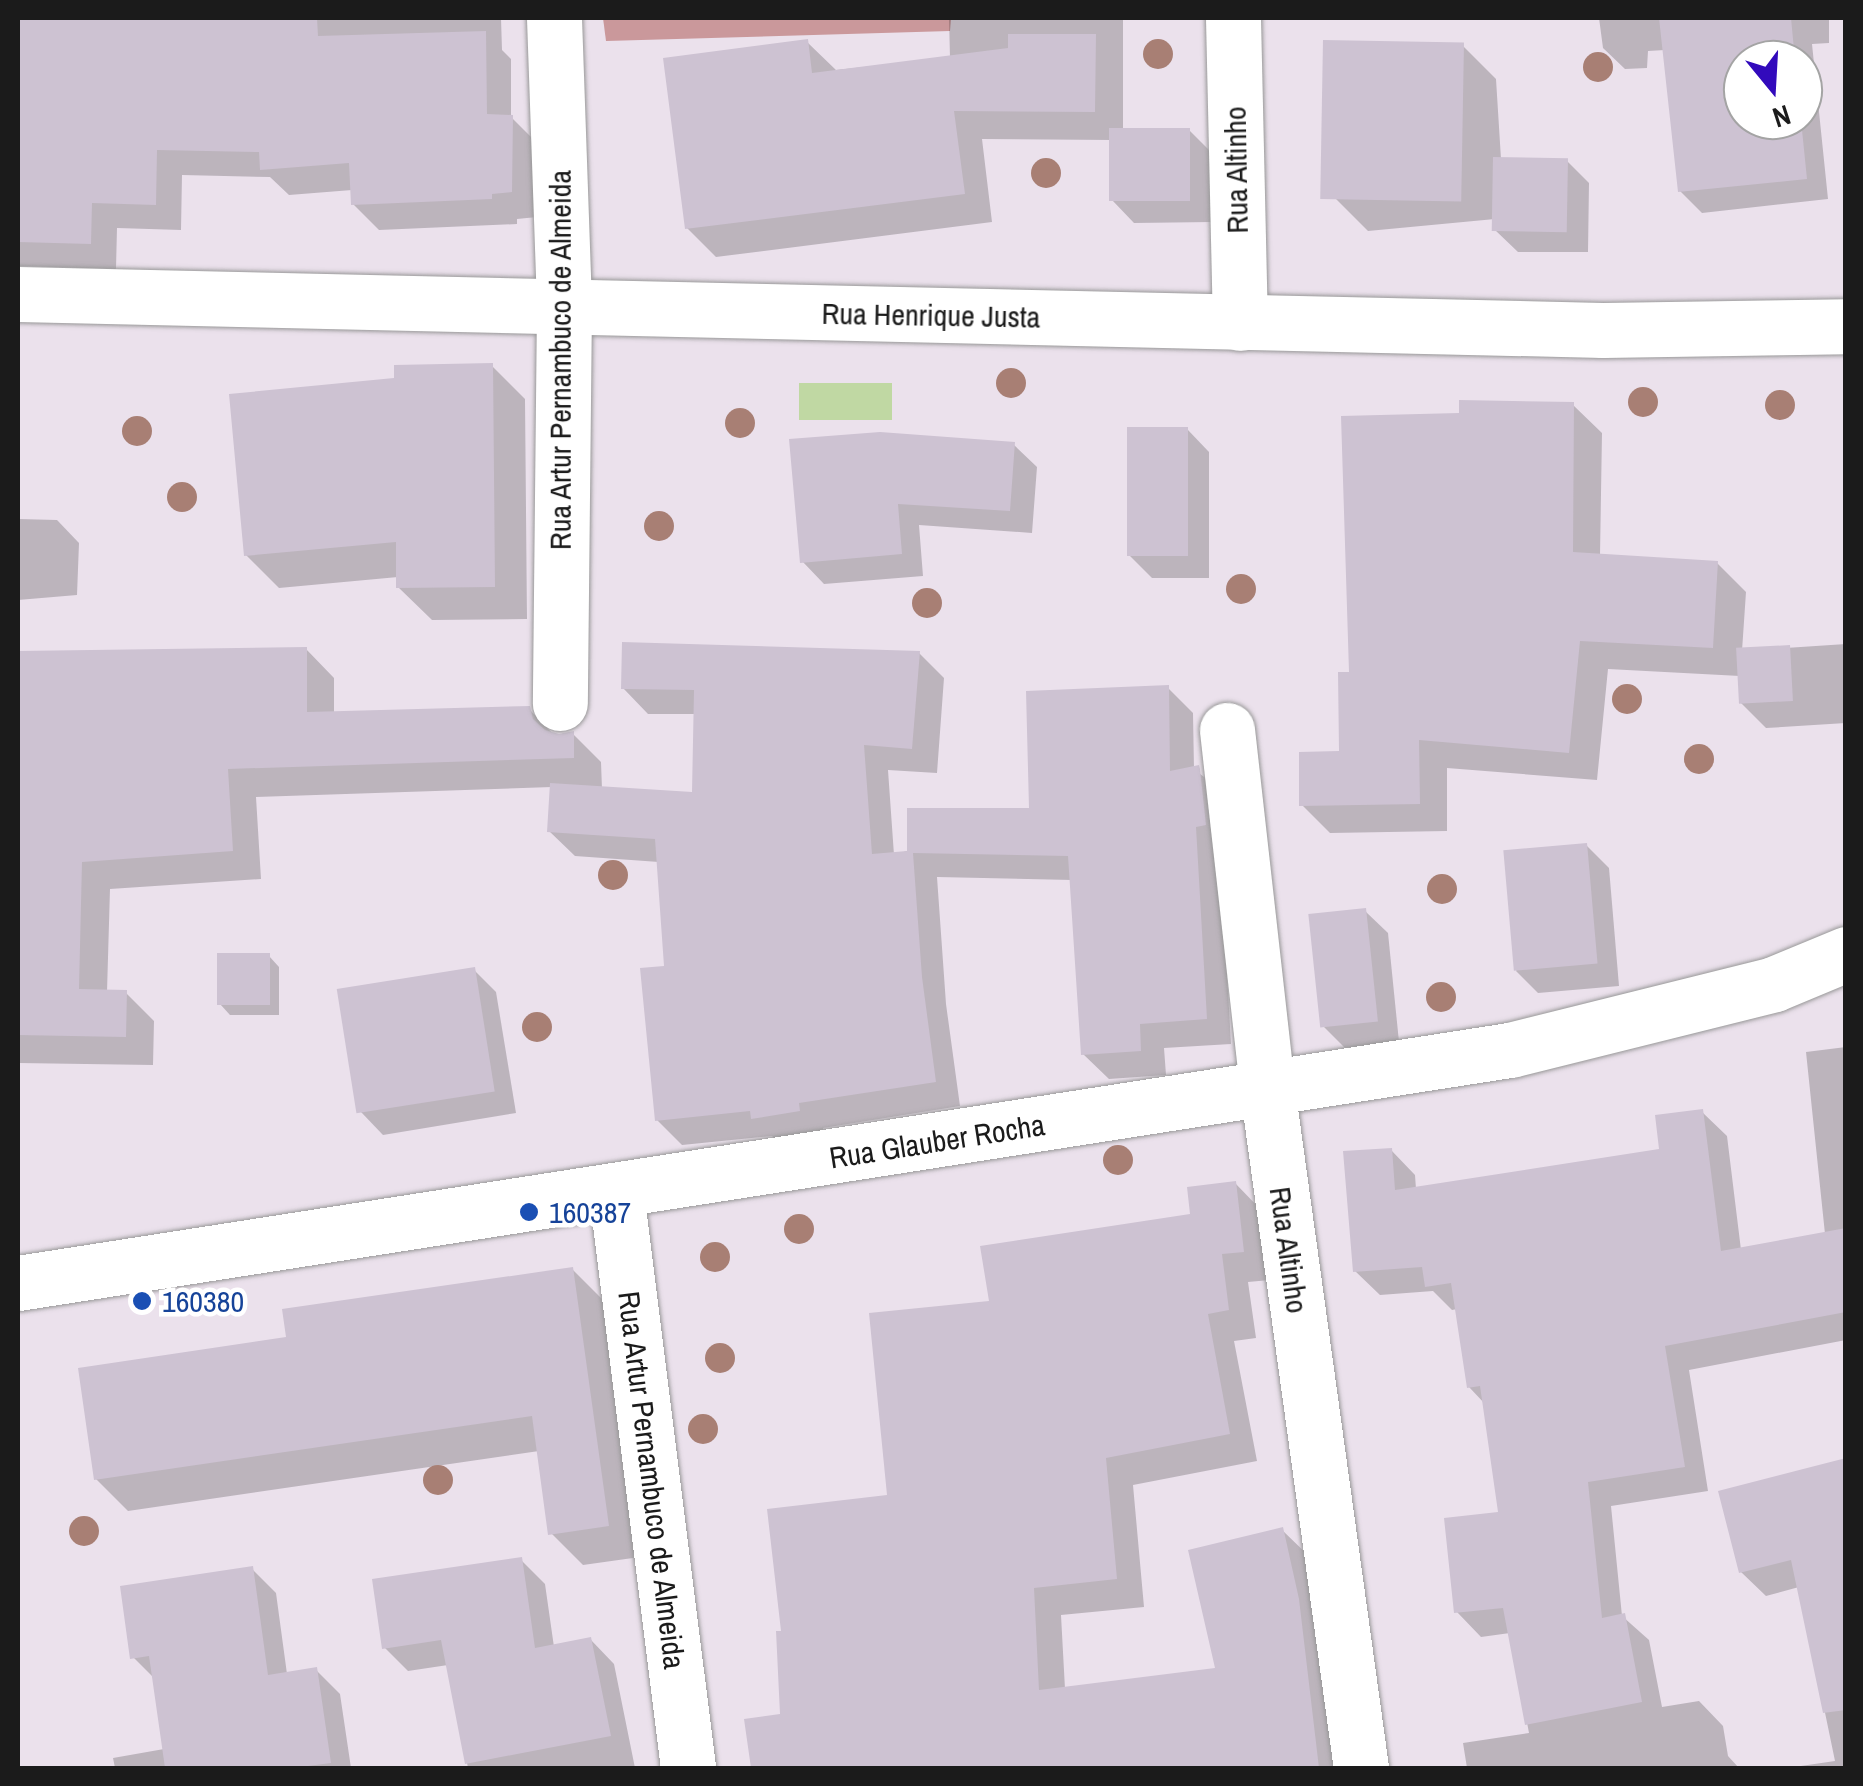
<!DOCTYPE html>
<style>
body{margin:0}
#map{position:relative;width:1863px;height:1786px;overflow:hidden;background:#ebe1ec;font-family:"Archivo Narrow",sans-serif}
div>[style]{position:absolute}
.forest>*{inset:0;background:#ca989b}
.water>*{inset:0;background:#c0d8a3;transform-origin:0 0}
.shadow>*{inset:0;background:#0003}
.building>*{inset:0;background:#cdc2d2;transform-origin:0 0}
.roads{filter:drop-shadow(0 0 2px #989898) drop-shadow(0 0 2px #989898)}
.minor>*{height:55px;margin:-27.5px;padding:0 27.5px;transform-origin:27.5px;border-radius:27.5px;background:#fff}
.trees>*{width:30px;height:30px;margin:-15px;border-radius:50%;background:#a87f74}
.dots>*{width:28px;height:28px;translate:-50% -50%;box-sizing:border-box;border:5px solid #fff;border-radius:50%}
span{translate:-50% -50%;white-space:nowrap;text-align:center;line-height:1.15;-webkit-text-stroke:9px #fff;paint-order:stroke}
.street-label{font-size:30px;color:#1b1b1b}
.transit-label{font-size:30px;color:#164399}
.left{translate:0 -50%;text-align:left}
.frame{position:absolute;inset:0;border:20px solid #1b1b1b;pointer-events:none}
.north{position:absolute;left:1723px;top:40px;width:100px;height:100px;box-sizing:border-box;background:#fff;border:2px solid #a4a4a4;border-radius:50%;rotate:162deg;font-size:28px;font-weight:700;line-height:40px;text-align:center;color:#1b1b1b}
.north::after{content:'';display:block;margin:auto;width:35px;height:45px;background:#320abc;clip-path:polygon(50% 0,100% 100%,50% 72%,0 100%)}
</style>
<div id="map">
<div class="forest">
<div style="clip-path:polygon(603px 18px,951px 18px,950px 31px,606px 41px)"></div>
</div>
<div class="water">
<div style="left:892px;top:383px;width:37px;height:93px;rotate:90deg"></div>
</div>
<div class="shadow">
<div style="clip-path:polygon(18px 18px,501px 18px,502px 50px,511px 59px,511px 117px,538px 144px,537px 217px,517px 219px,517px 224px,379px 230px,353px 204px,352px 190px,289px 195px,270px 177px,182px 175px,181px 230px,117px 228px,116px 269px,18px 266px)"></div>
<div style="clip-path:polygon(949px 18px,1123px 18px,1123px 131px,1189px 130px,1212px 153px,1212px 222px,1134px 223px,1112px 200px,1112px 140px,982px 139px,992px 222px,716px 257px,687px 228px,807px 42px,836px 70px,950px 58px)"></div>
<div style="clip-path:polygon(evenodd,1599px 18px,1829px 18px,1829px 43px,1812px 44px,1828px 199px,1702px 213px,1680px 191px,1665px 50px,1648px 51px,1647px 68px,1625px 69px,1603px 48px,1599px 18px,1743px 60px,1803px 60px,1803px 120px,1743px 120px,1743px 60px)"></div>
<div style="clip-path:polygon(1463px 46px,1496px 79px,1501px 159px,1566px 160px,1589px 183px,1588px 252px,1518px 252px,1495px 230px,1495px 219px,1368px 231px,1335px 198px)"></div>
<div style="clip-path:polygon(492px 366px,525px 399px,527px 619px,432px 620px,398px 587px,398px 577px,279px 588px,246px 555px,396px 380px)"></div>
<div style="clip-path:polygon(1573px 405px,1602px 433px,1600px 556px,1717px 563px,1746px 592px,1742px 651px,1846px 644px,1846px 723px,1766px 728px,1741px 703px,1740px 676px,1608px 669px,1597px 780px,1447px 768px,1447px 831px,1330px 833px,1302px 805px,1341px 753px,1352px 675px,1461px 415px)"></div>
<div style="clip-path:polygon(1187px 429px,1209px 452px,1209px 578px,1152px 578px,1129px 555px)"></div>
<div style="clip-path:polygon(791px 441px,1014px 445px,1037px 467px,1032px 533px,919px 525px,923px 576px,824px 584px,802px 561px)"></div>
<div style="clip-path:polygon(18px 519px,57px 520px,79px 543px,77px 595px,18px 600px)"></div>
<div style="clip-path:polygon(306px 649px,334px 678px,334px 714px,529px 709px,555px 736px,573px 734px,601px 762px,602px 789px,694px 795px,696px 714px,648px 714px,623px 688px,919px 653px,944px 678px,937px 773px,888px 770px,894px 855px,1032px 811px,1168px 688px,1193px 713px,1194px 769px,1224px 793px,1220px 851px,1231px 1044px,1164px 1048px,1166px 1075px,1109px 1079px,1083px 1054px,1072px 880px,937px 877px,946px 1004px,960px 1106px,823px 1128px,824px 1136px,779px 1143px,772px 1136px,682px 1145px,657px 1120px,666px 968px,659px 862px,575px 856px,549px 831px,552px 787px,256px 797px,261px 879px,110px 889px,107px 992px,125px 992px,154px 1021px,153px 1065px,18px 1063px,18px 653px)"></div>
<div style="clip-path:polygon(1586px 845px,1609px 868px,1619px 986px,1538px 993px,1516px 971px)"></div>
<div style="clip-path:polygon(1365px 911px,1388px 933px,1399px 1042px,1345px 1048px,1322px 1025px)"></div>
<div style="clip-path:polygon(269px 956px,279px 967px,279px 1015px,230px 1015px,220px 1004px)"></div>
<div style="clip-path:polygon(474px 970px,496px 992px,516px 1113px,383px 1135px,361px 1112px)"></div>
<div style="clip-path:polygon(1846px 1047px,1846px 1340px,1689px 1370px,1708px 1491px,1611px 1506px,1622px 1616px,1649px 1640px,1662px 1707px,1699px 1701px,1723px 1726px,1728px 1756px,1739px 1768px,1467px 1768px,1463px 1743px,1529px 1733px,1510px 1633px,1481px 1637px,1457px 1612px,1501px 1514px,1485px 1404px,1469px 1387px,1457px 1309px,1452px 1310px,1433px 1291px,1380px 1295px,1355px 1271px,1391px 1150px,1415px 1175px,1416px 1189px,1662px 1151px,1702px 1112px,1727px 1136px,1741px 1250px,1825px 1234px,1806px 1052px)"></div>
<div style="clip-path:polygon(1235px 1183px,1263px 1212px,1270px 1280px,1248px 1282px,1256px 1338px,1234px 1341px,1257px 1461px,1133px 1485px,1144px 1607px,1061px 1615px,1065px 1689px,1218px 1670px,1282px 1530px,1311px 1558px,1343px 1768px,753px 1768px,747px 1721px,783px 1716px,784px 1633px,890px 1498px,992px 1303px,1192px 1216px)"></div>
<div style="clip-path:polygon(572px 1269px,604px 1301px,640px 1557px,583px 1565px,551px 1533px,539px 1451px,128px 1511px,96px 1479px,289px 1339px)"></div>
<div style="clip-path:polygon(1846px 1463px,1846px 1768px,1787px 1768px,1835px 1761px,1799px 1587px,1766px 1596px,1741px 1572px)"></div>
<div style="clip-path:polygon(521px 1560px,545px 1584px,554px 1647px,591px 1640px,614px 1664px,635px 1768px,468px 1768px,448px 1665px,408px 1671px,384px 1647px)"></div>
<div style="clip-path:polygon(252px 1569px,276px 1593px,287px 1674px,316px 1670px,340px 1694px,351px 1768px,115px 1768px,113px 1758px,164px 1749px,155px 1679px,133px 1657px)"></div>
</div>
<div class="building">
<div style="clip-path:polygon(18px 18px,317px 18px,318px 36px,486px 31px,487px 114px,513px 115px,512px 192px,492px 194px,492px 199px,351px 205px,349px 163px,260px 170px,259px 152px,157px 150px,156px 205px,92px 203px,91px 244px,18px 242px)"></div>
<div style="clip-path:polygon(1659px 18px,1791px 18px,1795px 60px,1743px 60px,1743px 120px,1801px 120px,1807px 179px,1678px 192px)"></div>
<div style="clip-path:polygon(1008px 34px,1096px 34px,1095px 112px,954px 111px,965px 194px,685px 229px,663px 58px,808px 39px,812px 73px,1008px 48px)"></div>
<div style="left:1323px;top:40px;width:141px;height:159px;rotate:1deg"></div>
<div style="left:1109px;top:128px;width:81px;height:73px"></div>
<div style="left:1493px;top:157px;width:75px;height:74px;rotate:1deg"></div>
<div style="clip-path:polygon(493px 363px,495px 587px,396px 588px,396px 542px,244px 556px,229px 394px,394px 378px,394px 365px)"></div>
<div style="clip-path:polygon(1459px 400px,1574px 402px,1573px 552px,1718px 561px,1713px 648px,1580px 641px,1569px 753px,1419px 740px,1420px 804px,1299px 806px,1299px 752px,1339px 751px,1338px 672px,1349px 672px,1341px 416px,1459px 413px)"></div>
<div style="left:1127px;top:427px;width:61px;height:129px"></div>
<div style="clip-path:polygon(880px 432px,1015px 442px,1010px 511px,898px 504px,902px 554px,800px 563px,789px 439px)"></div>
<div style="clip-path:polygon(622px 642px,920px 651px,912px 749px,864px 745px,872px 854px,907px 851px,907px 808px,1029px 808px,1026px 691px,1169px 685px,1170px 771px,1199px 765px,1200px 769px,1206px 825px,1196px 827px,1207px 1019px,1140px 1024px,1141px 1051px,1081px 1055px,1068px 856px,913px 853px,922px 977px,936px 1082px,799px 1103px,800px 1111px,751px 1119px,750px 1111px,655px 1121px,640px 968px,664px 966px,655px 839px,547px 832px,550px 783px,692px 792px,694px 690px,621px 689px)"></div>
<div style="left:1790px;top:645px;width:56px;height:54px;rotate:87deg"></div>
<div style="clip-path:polygon(307px 647px,307px 712px,530px 706px,533px 719px,545px 730px,559px 734px,574px 731px,574px 758px,228px 769px,233px 851px,82px 862px,79px 989px,127px 990px,126px 1037px,18px 1035px,18px 651px)"></div>
<div style="left:1587px;top:843px;width:121px;height:84px;rotate:85deg"></div>
<div style="left:1366px;top:908px;width:114px;height:58px;rotate:84deg"></div>
<div style="left:217px;top:953px;width:53px;height:52px"></div>
<div style="left:475px;top:967px;width:126px;height:140px;rotate:81deg"></div>
<div style="clip-path:polygon(1703px 1109px,1721px 1251px,1846px 1228px,1846px 1312px,1665px 1346px,1685px 1467px,1588px 1482px,1602px 1618px,1625px 1613px,1642px 1702px,1525px 1725px,1503px 1608px,1454px 1613px,1444px 1518px,1498px 1512px,1480px 1386px,1467px 1388px,1451px 1283px,1425px 1287px,1422px 1267px,1353px 1272px,1343px 1151px,1392px 1148px,1395px 1190px,1659px 1149px,1655px 1115px)"></div>
<div style="clip-path:polygon(1236px 1181px,1244px 1252px,1222px 1254px,1229px 1310px,1208px 1314px,1230px 1434px,1106px 1458px,1117px 1579px,1034px 1588px,1039px 1690px,1215px 1668px,1188px 1550px,1283px 1527px,1299px 1599px,1319px 1768px,751px 1768px,744px 1719px,780px 1714px,776px 1631px,781px 1631px,767px 1509px,887px 1495px,869px 1313px,989px 1301px,980px 1246px,1190px 1214px,1187px 1187px)"></div>
<div style="clip-path:polygon(573px 1267px,609px 1526px,548px 1535px,532px 1416px,94px 1480px,78px 1368px,286px 1337px,282px 1309px)"></div>
<div style="clip-path:polygon(1846px 1458px,1846px 1710px,1823px 1713px,1791px 1560px,1739px 1573px,1718px 1491px)"></div>
<div style="clip-path:polygon(522px 1557px,535px 1648px,591px 1637px,611px 1736px,465px 1764px,441px 1640px,382px 1649px,372px 1579px)"></div>
<div style="clip-path:polygon(253px 1566px,268px 1675px,317px 1667px,331px 1763px,292px 1768px,165px 1768px,149px 1656px,130px 1659px,120px 1586px)"></div>
</div>
<div class="roads">
<div class="minor">
<div style="left:554px;top:18px;width:288px;rotate:88deg"></div>
<div style="left:564px;top:306px;width:397px;rotate:90.6deg"></div>
<div style="left:1233px;top:18px;width:305px;rotate:88.7deg"></div>
<div style="left:18px;top:294px;width:1585px;rotate:1.3deg"></div>
<div style="left:1603px;top:330px;width:243px;rotate:-0.9deg"></div>
<div style="left:1227px;top:730px;width:360px;rotate:83.6deg"></div>
<div style="left:1267px;top:1088px;width:686px;rotate:82.13deg"></div>
<div style="left:616px;top:1192px;width:580px;rotate:82.87deg"></div>
<div style="left:18px;top:1283px;width:1510px;rotate:-8.88deg"></div>
<div style="left:1510px;top:1050px;width:272px;rotate:-14deg"></div>
<div style="left:1774px;top:984px;width:78px;rotate:-22.6deg"></div>
</div>
</div>
<div class="trees">
<div style="left:1158px;top:54px"></div>
<div style="left:1598px;top:67px"></div>
<div style="left:1046px;top:173px"></div>
<div style="left:1011px;top:383px"></div>
<div style="left:1643px;top:402px"></div>
<div style="left:1780px;top:405px"></div>
<div style="left:740px;top:423px"></div>
<div style="left:137px;top:431px"></div>
<div style="left:182px;top:497px"></div>
<div style="left:659px;top:526px"></div>
<div style="left:1241px;top:589px"></div>
<div style="left:927px;top:603px"></div>
<div style="left:1627px;top:699px"></div>
<div style="left:1699px;top:759px"></div>
<div style="left:613px;top:875px"></div>
<div style="left:1442px;top:889px"></div>
<div style="left:1441px;top:997px"></div>
<div style="left:537px;top:1027px"></div>
<div style="left:1118px;top:1160px"></div>
<div style="left:799px;top:1229px"></div>
<div style="left:715px;top:1257px"></div>
<div style="left:720px;top:1358px"></div>
<div style="left:703px;top:1429px"></div>
<div style="left:438px;top:1480px"></div>
<div style="left:84px;top:1531px"></div>
</div>
<div class="dots">
<div style="left:529px;top:1212px;background:#1a4fb4"></div>
<div style="left:142px;top:1301px;background:#1a4fb4"></div>
</div>
<div class="street-label">
<span style="left:1236px;top:170px;rotate:-91deg">Rua Altinho</span>
<span style="left:931px;top:315px;rotate:1deg">Rua Henrique Justa</span>
<span style="left:560px;top:360px;rotate:-90deg">Rua Artur Pernambuco de Almeida</span>
<span style="left:937px;top:1141px;rotate:-9deg">Rua Glauber Rocha</span>
<span style="left:1289px;top:1250px;rotate:82deg">Rua Altinho</span>
<span style="left:652px;top:1480px;rotate:83deg">Rua Artur Pernambuco de Almeida</span>
</div>
<div class="transit-label">
<span class="left" style="left:549px;top:1212px">160387</span>
<span class="left" style="left:162px;top:1301px">160380</span>
</div>
<div class="frame"></div>
<div class="north">N</div>
</div>
